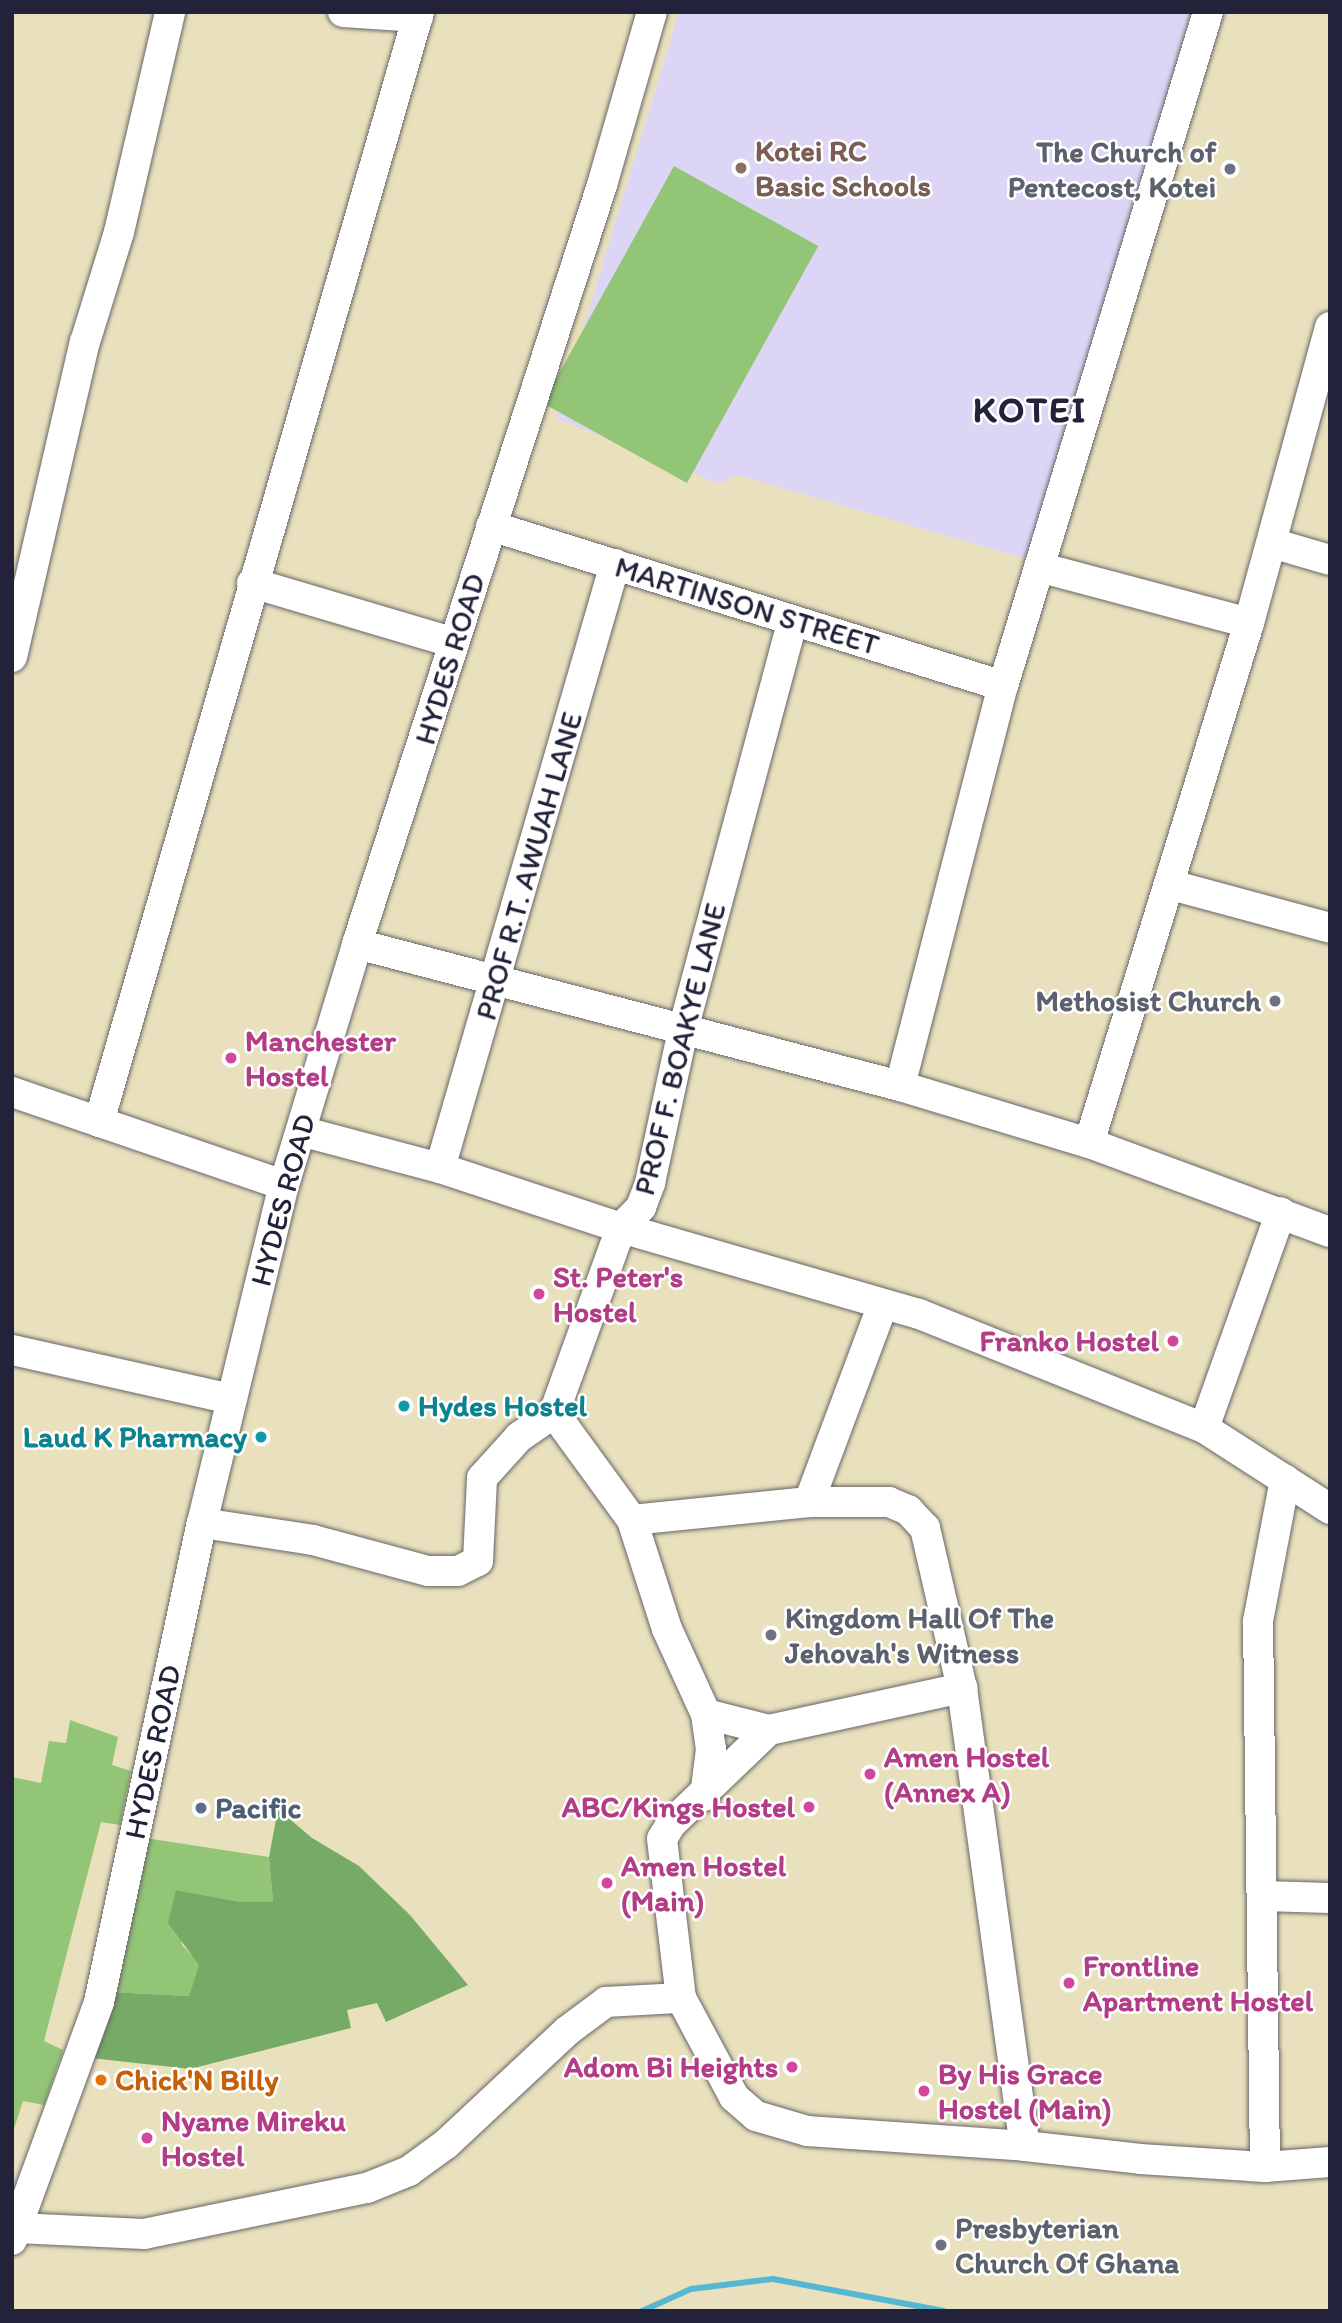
<!DOCTYPE html>
<style>
body{margin:0}
#map{position:relative;width:1342px;height:2323px;overflow:hidden;background:#e9e1bd;font-family:Itim,sans-serif}
div>[style]{position:absolute}
.built>*{inset:0;background:#ddd5f6}
.green>*{inset:0;background:#93c576;transform-origin:0 0}
.forest>*{inset:0;background:#76aa67}
.stream>*{height:6px;margin:-3px;padding:0 3px;transform-origin:3px;border-radius:3px;background:#55b8d3}
.roads{filter:drop-shadow(0 0 2px #686568) drop-shadow(0 0 2px #686568)}
.minor>*{height:30px;margin:-15px;padding:0 15px;transform-origin:15px;border-radius:15px;background:#fff}
.dots>*{width:19px;height:19px;translate:-50% -50%;box-sizing:border-box;border:4px solid #fff;border-radius:50%}
span{translate:-50% -50%;white-space:nowrap;text-align:center;line-height:1.15;-webkit-text-stroke:5px #fff;paint-order:stroke}
.education-label{font-size:30px;color:#785e54;font-weight:700}
.left{translate:0 -50%;text-align:left}
.worship-label{font-size:30px;color:#5b616d;font-weight:700}
.right{translate:-100% -50%;text-align:right}
.street-label{font-size:30px;color:#22223b}
.hotel-label{font-size:30px;color:#b23c85;font-weight:700}
.culture-label{font-size:30px;color:#0d838f;font-weight:700}
.service-label{font-size:30px;color:#4e5e75;font-weight:700}
.food-label{font-size:30px;color:#c56008;font-weight:700}
.district-label{font-size:37px;color:#22223b;font-weight:700;letter-spacing:2px}
.frame{position:absolute;inset:0;border:14px solid #22223b;pointer-events:none}
</style>
<div id="map">
<div class="built">
<div style="clip-path:polygon(679px 12px,1191px 12px,1031px 560px,737px 475px,720px 484px,556px 418px)"></div>
</div>
<div class="green">
<div style="left:674px;top:166px;width:165px;height:271px;rotate:29deg"></div>
<div style="clip-path:polygon(70px 1720px,118px 1737px,112px 1765px,131px 1771px,120px 1825px,101px 1822px,44px 2041px,63px 2050px,44px 2105px,23px 2101px,12px 2135px,12px 1777px,41px 1783px,49px 1741px,66px 1743px)"></div>
<div style="clip-path:polygon(145px 1838px,269px 1857px,273px 1902px,241px 1902px,176px 1890px,182px 1945px,200px 1964px,189px 1996px,109px 1992px)"></div>
</div>
<div class="forest">
<div style="clip-path:polygon(278px 1809px,312px 1838px,359px 1866px,410px 1915px,468px 1985px,386px 2022px,377px 2003px,347px 2010px,351px 2028px,190px 2069px,91px 2058px,109px 1992px,189px 1996px,199px 1965px,168px 1923px,176px 1890px,241px 1902px,273px 1902px,269px 1857px)"></div>
</div>
<div class="stream">
<div style="left:642px;top:2311px;width:54px;rotate:-24.2deg"></div>
<div style="left:691px;top:2289px;width:83px;rotate:-7deg"></div>
<div style="left:773px;top:2279px;width:174px;rotate:10.6deg"></div>
</div>
<div class="roads">
<div class="minor">
<div style="left:343px;top:12px;width:75px;rotate:3.8deg"></div>
<div style="left:491px;top:526px;width:536px;rotate:17.35deg"></div>
<div style="left:1272px;top:543px;width:60px;rotate:16.3deg"></div>
<div style="left:1039px;top:567px;width:217px;rotate:14.9deg"></div>
<div style="left:252px;top:583px;width:211px;rotate:16.5deg"></div>
<div style="left:12px;top:657px;width:323px;rotate:-77deg"></div>
<div style="left:85px;top:342px;width:115px;rotate:-72.8deg"></div>
<div style="left:119px;top:232px;width:226px;rotate:-76.9deg"></div>
<div style="left:1171px;top:885px;width:165px;rotate:15.1deg"></div>
<div style="left:357px;top:944px;width:561px;rotate:14.66deg"></div>
<div style="left:900px;top:1086px;width:197px;rotate:16.8deg"></div>
<div style="left:1089px;top:1143px;width:257px;rotate:20.3deg"></div>
<div style="left:900px;top:1086px;width:413px;rotate:-75.6deg"></div>
<div style="left:1003px;top:686px;width:704px;rotate:-73.08deg"></div>
<div style="left:12px;top:1092px;width:287px;rotate:18.9deg"></div>
<div style="left:99px;top:1122px;width:1155px;rotate:-73.92deg"></div>
<div style="left:301px;top:1131px;width:144px;rotate:14.9deg"></div>
<div style="left:440px;top:1168px;width:191px;rotate:18.3deg"></div>
<div style="left:621px;top:1228px;width:310px;rotate:16.1deg"></div>
<div style="left:919px;top:1314px;width:307px;rotate:21.8deg"></div>
<div style="left:1204px;top:1428px;width:150px;rotate:32.7deg"></div>
<div style="left:1089px;top:1143px;width:544px;rotate:-72.9deg"></div>
<div style="left:1249px;top:623px;width:307px;rotate:-74.7deg"></div>
<div style="left:440px;top:1168px;width:629px;rotate:-73.84deg"></div>
<div style="left:12px;top:1350px;width:225px;rotate:12.6deg"></div>
<div style="left:554px;top:1413px;width:132px;rotate:53.9deg"></div>
<div style="left:632px;top:1520px;width:114px;rotate:72.2deg"></div>
<div style="left:667px;top:1629px;width:94px;rotate:65.4deg"></div>
<div style="left:706px;top:1714px;width:35px;rotate:82deg"></div>
<div style="left:711px;top:1749px;width:47px;rotate:97.3deg"></div>
<div style="left:1204px;top:1428px;width:229px;rotate:-70.4deg"></div>
<div style="left:809px;top:1502px;width:211px;rotate:-69.5deg"></div>
<div style="left:632px;top:1520px;width:178px;rotate:-5.8deg"></div>
<div style="left:809px;top:1502px;width:80px"></div>
<div style="left:889px;top:1502px;width:21px;rotate:23deg"></div>
<div style="left:908px;top:1510px;width:25px;rotate:47deg"></div>
<div style="left:925px;top:1528px;width:164px;rotate:77deg"></div>
<div style="left:962px;top:1688px;width:462px;rotate:82.2deg"></div>
<div style="left:202px;top:1523px;width:112px;rotate:8.7deg"></div>
<div style="left:313px;top:1540px;width:119px;rotate:15.1deg"></div>
<div style="left:428px;top:1571px;width:30px"></div>
<div style="left:458px;top:1571px;width:22px;rotate:-27deg"></div>
<div style="left:478px;top:1561px;width:83px;rotate:-87.2deg"></div>
<div style="left:482px;top:1478px;width:55px;rotate:-47.9deg"></div>
<div style="left:519px;top:1437px;width:42px;rotate:-34.4deg"></div>
<div style="left:554px;top:1413px;width:197px;rotate:-70.1deg"></div>
<div style="left:621px;top:1228px;width:29px;rotate:-46deg"></div>
<div style="left:641px;top:1207px;width:26px;rotate:-69deg"></div>
<div style="left:650px;top:1183px;width:157px;rotate:-77.8deg"></div>
<div style="left:683px;top:1030px;width:424px;rotate:-75deg"></div>
<div style="left:706px;top:1714px;width:65px;rotate:14.3deg"></div>
<div style="left:769px;top:1730px;width:198px;rotate:-12.3deg"></div>
<div style="left:769px;top:1730px;width:136px;rotate:136.2deg"></div>
<div style="left:671px;top:1824px;width:17px;rotate:121deg"></div>
<div style="left:662px;top:1839px;width:160px;rotate:83.2deg"></div>
<div style="left:681px;top:1998px;width:112px;rotate:61.8deg"></div>
<div style="left:734px;top:2097px;width:29px;rotate:41deg"></div>
<div style="left:756px;top:2116px;width:53px;rotate:16.4deg"></div>
<div style="left:807px;top:2131px;width:219px;rotate:3.9deg"></div>
<div style="left:1025px;top:2146px;width:116px;rotate:6.4deg"></div>
<div style="left:1140px;top:2159px;width:125px;rotate:3.7deg"></div>
<div style="left:1265px;top:2167px;width:65px;rotate:-4.4deg"></div>
<div style="left:1262px;top:1896px;width:68px;rotate:1.7deg"></div>
<div style="left:1265px;top:2167px;width:546px;rotate:-90.73deg"></div>
<div style="left:1258px;top:1621px;width:144px;rotate:-79.2deg"></div>
<div style="left:17px;top:2228px;width:127px;rotate:2.7deg"></div>
<div style="left:144px;top:2234px;width:228px;rotate:-11.7deg"></div>
<div style="left:367px;top:2188px;width:45px;rotate:-22deg"></div>
<div style="left:409px;top:2171px;width:46px;rotate:-36.1deg"></div>
<div style="left:446px;top:2144px;width:166px;rotate:-43deg"></div>
<div style="left:567px;top:2031px;width:49px;rotate:-36.6deg"></div>
<div style="left:606px;top:2002px;width:75px;rotate:-3.1deg"></div>
<div style="left:12px;top:2240px;width:253px;rotate:-69.9deg"></div>
<div style="left:99px;top:2002px;width:490px;rotate:-77.9deg"></div>
<div style="left:202px;top:1523px;width:348px;rotate:-76.4deg"></div>
<div style="left:284px;top:1185px;width:252px;rotate:-73.1deg"></div>
<div style="left:357px;top:944px;width:798px;rotate:-72.11deg"></div>
<div style="left:602px;top:185px;width:180px;rotate:-73.9deg"></div>
</div>
</div>
<div class="dots">
<div style="left:741px;top:168px;background:#8d6e63"></div>
<div style="left:1230px;top:169px;background:#6b7280"></div>
<div style="left:1275px;top:1001px;background:#6b7280"></div>
<div style="left:231px;top:1058px;background:#d1479c"></div>
<div style="left:539px;top:1294px;background:#d1479c"></div>
<div style="left:1173px;top:1341px;background:#d1479c"></div>
<div style="left:404px;top:1406px;background:#0f9aa8"></div>
<div style="left:261px;top:1437px;background:#0f9aa8"></div>
<div style="left:771px;top:1635px;background:#6b7280"></div>
<div style="left:870px;top:1774px;background:#d1479c"></div>
<div style="left:809px;top:1807px;background:#d1479c"></div>
<div style="left:201px;top:1808px;background:#5c6f8a"></div>
<div style="left:607px;top:1883px;background:#d1479c"></div>
<div style="left:1069px;top:1983px;background:#d1479c"></div>
<div style="left:792px;top:2067px;background:#d1479c"></div>
<div style="left:101px;top:2080px;background:#e8710a"></div>
<div style="left:924px;top:2091px;background:#d1479c"></div>
<div style="left:147px;top:2138px;background:#d1479c"></div>
<div style="left:941px;top:2245px;background:#6b7280"></div>
</div>
<div class="education-label">
<span class="left" style="left:755px;top:168px">Kotei RC<br>Basic Schools</span>
</div>
<div class="worship-label">
<span class="right" style="left:1216px;top:169px">The Church of<br>Pentecost, Kotei</span>
<span class="right" style="left:1261px;top:1001px">Methosist Church</span>
<span class="left" style="left:785px;top:1635px">Kingdom Hall Of The<br>Jehovah's Witness</span>
<span class="left" style="left:955px;top:2245px">Presbyterian<br>Church Of Ghana</span>
</div>
<div class="street-label">
<span style="left:747px;top:606px;rotate:17deg">MARTINSON STREET</span>
<span style="left:450px;top:659px;rotate:-73deg">HYDES ROAD</span>
<span style="left:529px;top:866px;rotate:-74deg">PROF R.T. AWUAH LANE</span>
<span style="left:680px;top:1049px;rotate:-76deg">PROF F. BOAKYE LANE</span>
<span style="left:283px;top:1200px;rotate:-75deg">HYDES ROAD</span>
<span style="left:153px;top:1752px;rotate:-78deg">HYDES ROAD</span>
</div>
<div class="hotel-label">
<span class="left" style="left:245px;top:1058px">Manchester<br>Hostel</span>
<span class="left" style="left:553px;top:1294px">St. Peter's<br>Hostel</span>
<span class="right" style="left:1159px;top:1341px">Franko Hostel</span>
<span class="left" style="left:884px;top:1774px">Amen Hostel<br>(Annex A)</span>
<span class="right" style="left:795px;top:1807px">ABC/Kings Hostel</span>
<span class="left" style="left:621px;top:1883px">Amen Hostel<br>(Main)</span>
<span class="left" style="left:1083px;top:1983px">Frontline<br>Apartment Hostel</span>
<span class="right" style="left:778px;top:2067px">Adom Bi Heights</span>
<span class="left" style="left:938px;top:2091px">By His Grace<br>Hostel (Main)</span>
<span class="left" style="left:161px;top:2138px">Nyame Mireku<br>Hostel</span>
</div>
<div class="culture-label">
<span class="left" style="left:418px;top:1406px">Hydes Hostel</span>
<span class="right" style="left:247px;top:1437px">Laud K Pharmacy</span>
</div>
<div class="service-label">
<span class="left" style="left:215px;top:1808px">Pacific</span>
</div>
<div class="food-label">
<span class="left" style="left:115px;top:2080px">Chick'N Billy</span>
</div>
<div class="district-label">
<span style="left:1030px;top:409px">KOTEI</span>
</div>
<div class="frame"></div>
</div>
